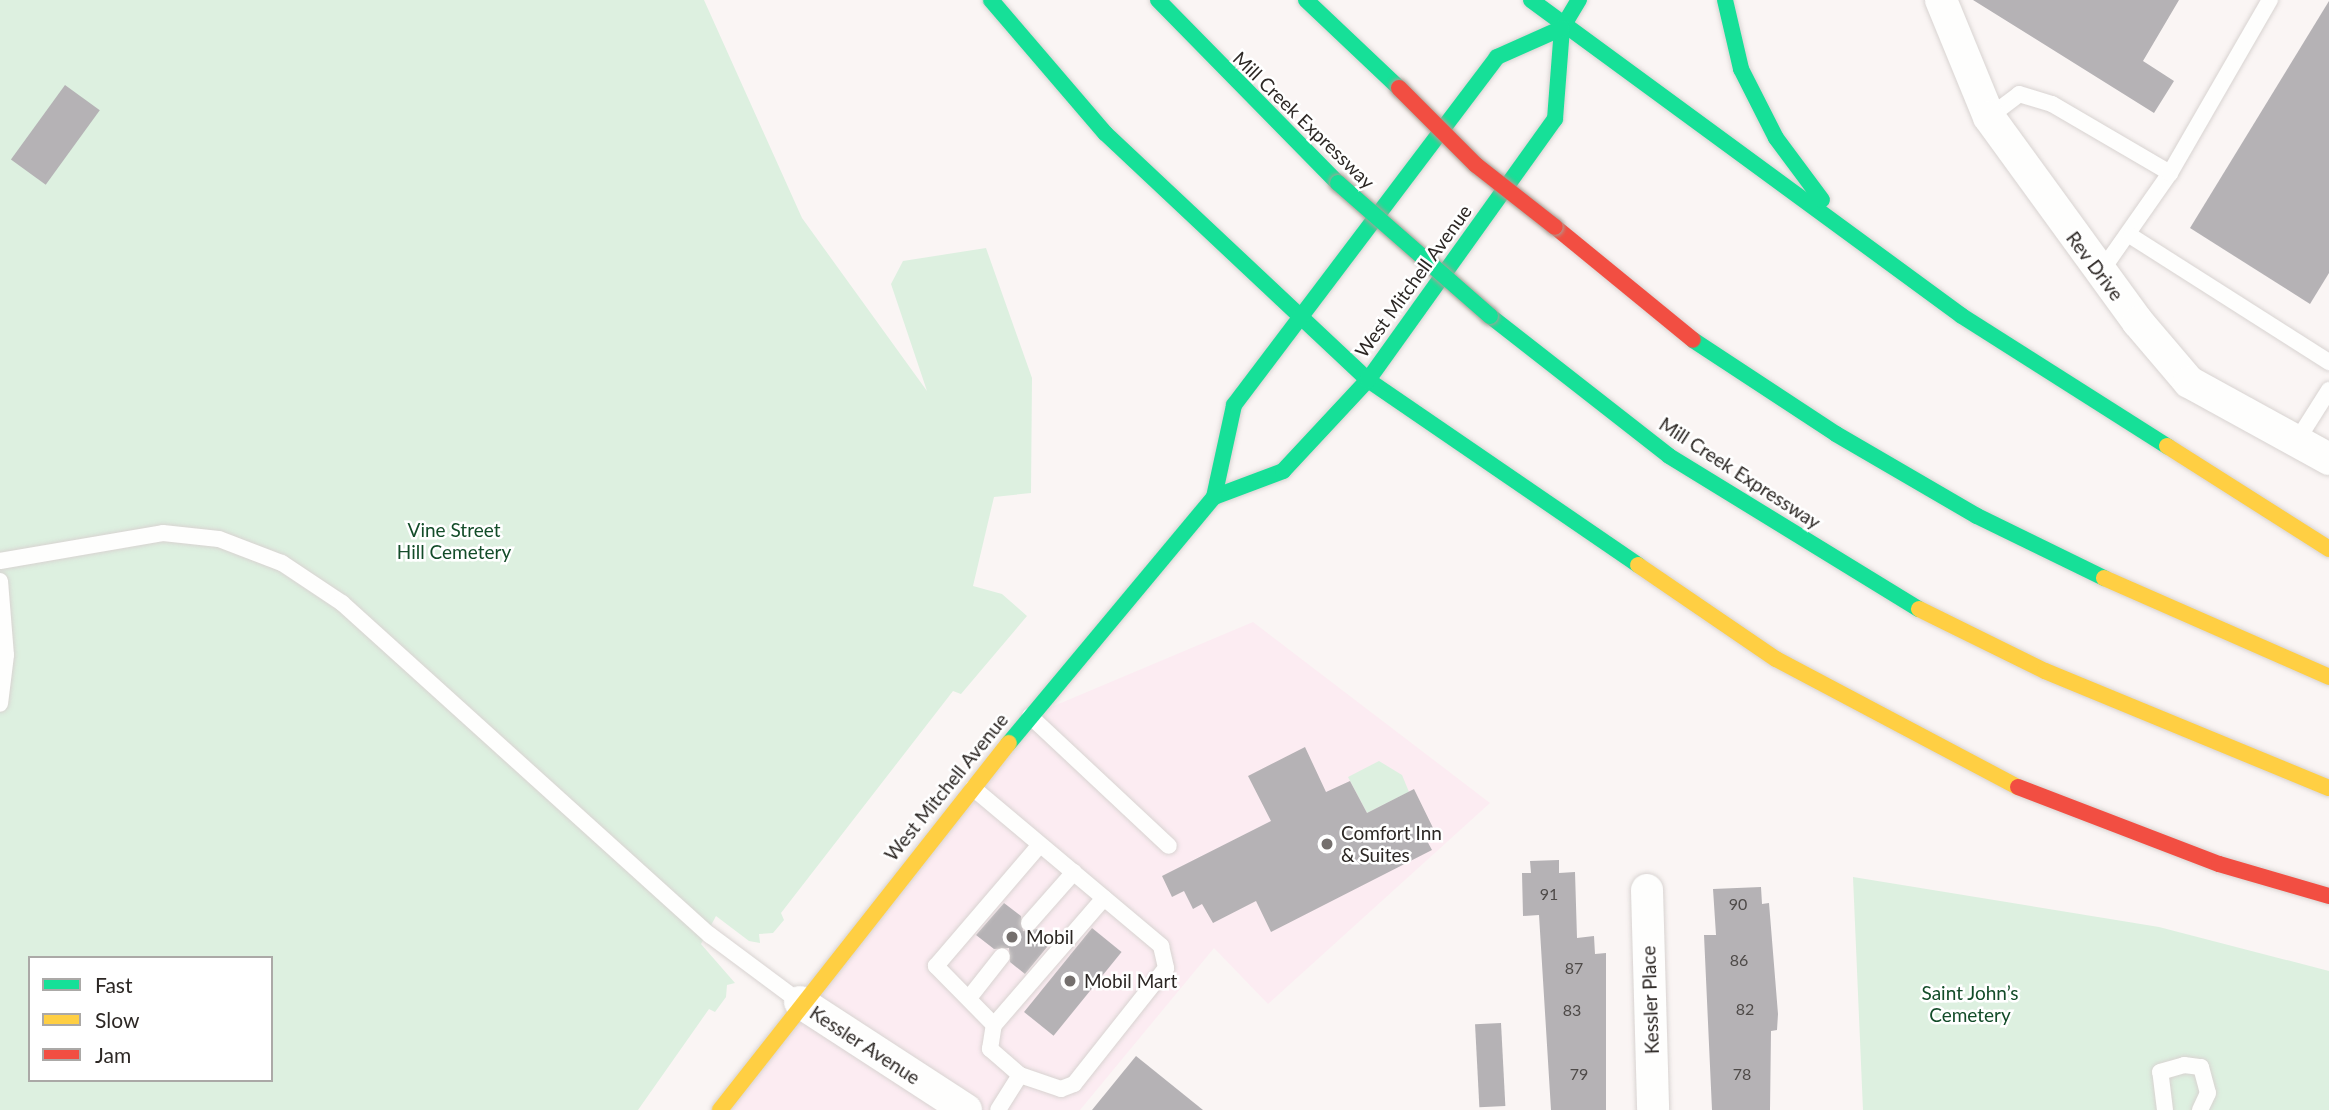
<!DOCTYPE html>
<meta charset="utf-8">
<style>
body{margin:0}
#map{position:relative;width:2329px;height:1110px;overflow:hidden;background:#faf5f4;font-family:Lato,sans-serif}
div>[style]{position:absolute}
.commercial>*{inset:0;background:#fcecf2}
.green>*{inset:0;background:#ddf0e0}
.building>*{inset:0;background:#b5b2b5;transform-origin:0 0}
.roads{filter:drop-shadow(0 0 2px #d8d3d1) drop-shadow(0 0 2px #d8d3d1)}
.lane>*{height:16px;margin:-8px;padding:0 8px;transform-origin:8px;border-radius:8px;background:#fefefd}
.street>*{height:32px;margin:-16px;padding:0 16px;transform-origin:16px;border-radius:16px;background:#fefefd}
.fast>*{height:16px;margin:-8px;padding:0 8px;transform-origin:8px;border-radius:8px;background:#16e098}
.slow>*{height:16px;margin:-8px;padding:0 8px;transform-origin:8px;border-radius:8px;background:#ffcf43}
.jam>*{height:16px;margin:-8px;padding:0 8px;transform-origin:8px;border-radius:8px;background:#f24e42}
.bridges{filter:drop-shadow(0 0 2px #a8a096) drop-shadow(0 0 2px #a8a096)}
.fast-bridge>*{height:16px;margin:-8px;padding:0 8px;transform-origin:8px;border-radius:8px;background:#16e098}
.jam-bridge>*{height:16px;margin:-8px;padding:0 8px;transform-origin:8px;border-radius:8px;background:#f24e42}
.dots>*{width:19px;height:19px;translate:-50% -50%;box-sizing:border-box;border:4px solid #fff;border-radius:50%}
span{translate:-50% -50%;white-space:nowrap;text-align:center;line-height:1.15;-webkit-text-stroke:5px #fff;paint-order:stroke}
.number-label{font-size:16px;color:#4e4a48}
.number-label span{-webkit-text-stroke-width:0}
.street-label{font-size:19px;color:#2c2724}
.park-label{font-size:19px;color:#134c29}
.poi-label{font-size:19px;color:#2c2724}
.left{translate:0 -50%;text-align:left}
.legend{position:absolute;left:28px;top:956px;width:245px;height:126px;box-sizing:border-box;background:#fff;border:2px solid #aba9a7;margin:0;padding:9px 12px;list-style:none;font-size:21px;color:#2c2724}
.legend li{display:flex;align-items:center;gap:14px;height:35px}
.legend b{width:35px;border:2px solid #aba9a7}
</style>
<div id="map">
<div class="commercial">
<div style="clip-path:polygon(1253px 622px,1490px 803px,1268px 1004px,1214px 948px,1080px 1110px,720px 1110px,1030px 716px)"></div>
</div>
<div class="green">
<div style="clip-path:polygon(evenodd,0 0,704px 0,802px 218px,927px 391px,891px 284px,903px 261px,986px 248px,1032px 378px,1031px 493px,994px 497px,973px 586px,1002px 594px,1027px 616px,961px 694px,953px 691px,781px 913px,784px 920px,773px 933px,759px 934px,760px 943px,749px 941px,716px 916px,701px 944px,735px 983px,727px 985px,726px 997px,715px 1012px,709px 1009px,638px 1110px,0 1110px,0 0,30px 958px,271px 958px,271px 1080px,30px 1080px,30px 958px)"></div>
<div style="clip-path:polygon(1379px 761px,1402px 775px,1409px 792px,1367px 813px,1348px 777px)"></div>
<div style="clip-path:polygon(1853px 877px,2159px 927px,2329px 971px,2329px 1110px,1863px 1110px)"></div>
</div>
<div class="building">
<div style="clip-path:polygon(1973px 0,2179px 0,2143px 61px,2174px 81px,2154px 113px)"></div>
<div style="clip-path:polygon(2329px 1px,2329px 273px,2310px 304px,2190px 228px)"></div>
<div style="left:65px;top:85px;width:43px;height:92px;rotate:36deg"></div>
<div style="clip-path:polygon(1305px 747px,1326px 792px,1350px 781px,1367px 813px,1414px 789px,1436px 834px,1426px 839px,1432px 850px,1271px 932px,1256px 901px,1213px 923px,1202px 904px,1193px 909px,1184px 891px,1172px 897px,1162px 876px,1271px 821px,1248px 776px)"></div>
<div style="clip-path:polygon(1559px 860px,1559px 873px,1575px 872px,1577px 938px,1594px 936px,1595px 954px,1606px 953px,1606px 1110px,1551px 1110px,1539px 915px,1523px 916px,1522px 873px,1531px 873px,1530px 861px)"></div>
<div style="clip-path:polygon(1761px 887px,1762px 904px,1769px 903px,1778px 1014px,1777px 1030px,1771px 1031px,1770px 1110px,1712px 1110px,1704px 935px,1716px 935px,1713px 889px)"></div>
<div style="clip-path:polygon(1004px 903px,1021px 916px,1023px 931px,1037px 929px,1052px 941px,1025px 974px,1010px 962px,1009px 948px,994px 949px,976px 935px)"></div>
<div style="left:1092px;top:928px;width:38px;height:108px;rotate:39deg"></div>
<div style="left:1501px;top:1023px;width:83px;height:26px;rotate:87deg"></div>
<div style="clip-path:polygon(1136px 1056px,1203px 1110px,1092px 1110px)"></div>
</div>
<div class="roads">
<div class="lane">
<div style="left:1989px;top:117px;width:38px;rotate:-37deg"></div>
<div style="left:2019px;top:94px;width:34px;rotate:17deg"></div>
<div style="left:2052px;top:104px;width:137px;rotate:30.3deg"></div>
<div style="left:2170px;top:173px;width:122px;rotate:125deg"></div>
<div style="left:2170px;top:173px;width:200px;rotate:-60deg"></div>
<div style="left:2131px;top:236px;width:235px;rotate:32.5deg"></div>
<div style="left:2298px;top:439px;width:58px;rotate:-57.7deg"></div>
<div style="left:0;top:561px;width:165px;rotate:-9.7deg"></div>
<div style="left:163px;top:533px;width:56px;rotate:6.1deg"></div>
<div style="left:219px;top:539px;width:67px;rotate:20.9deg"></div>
<div style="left:282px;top:563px;width:72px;rotate:33.7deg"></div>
<div style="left:342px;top:603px;width:496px;rotate:42.1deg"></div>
<div style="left:710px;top:935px;width:112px;rotate:36.7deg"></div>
<div style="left:0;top:581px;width:74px;rotate:85.4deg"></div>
<div style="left:6px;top:655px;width:49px;rotate:97deg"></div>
<div style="left:1030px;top:716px;width:190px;rotate:43.1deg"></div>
<div style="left:973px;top:788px;width:246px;rotate:40deg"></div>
<div style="left:1161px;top:946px;width:23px;rotate:77deg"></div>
<div style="left:1166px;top:968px;width:148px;rotate:128.4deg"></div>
<div style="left:1074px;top:1084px;width:14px;rotate:159deg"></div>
<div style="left:1061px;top:1089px;width:43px;rotate:-161.1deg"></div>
<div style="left:1020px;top:1075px;width:41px;rotate:122.2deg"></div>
<div style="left:1029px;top:923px;width:68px;rotate:-48.6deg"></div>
<div style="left:969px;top:998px;width:53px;rotate:-51.8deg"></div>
<div style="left:994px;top:1025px;width:168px;rotate:-49.1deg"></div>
<div style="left:1020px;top:1075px;width:40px;rotate:-139deg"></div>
<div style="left:990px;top:1049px;width:24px;rotate:-81deg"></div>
<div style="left:994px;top:1025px;width:83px;rotate:-134.5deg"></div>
<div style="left:936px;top:966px;width:158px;rotate:-49.4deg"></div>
<div style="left:2165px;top:1110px;width:38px;rotate:-97deg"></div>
<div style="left:2160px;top:1072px;width:25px;rotate:-16deg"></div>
<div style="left:2184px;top:1065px;width:17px;rotate:7deg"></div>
<div style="left:2201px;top:1067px;width:27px;rotate:75deg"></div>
<div style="left:2208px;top:1093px;width:19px;rotate:115deg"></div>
</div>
<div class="street">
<div style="left:1941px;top:0;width:126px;rotate:67.7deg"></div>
<div style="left:1989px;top:117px;width:253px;rotate:54deg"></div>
<div style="left:2138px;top:322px;width:79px;rotate:49.6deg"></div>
<div style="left:2189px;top:382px;width:160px;rotate:28.8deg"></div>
<div style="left:1647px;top:890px;width:220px;rotate:88.4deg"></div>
<div style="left:800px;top:1002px;width:198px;rotate:33deg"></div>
</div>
<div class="fast">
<div style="left:991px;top:0;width:175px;rotate:49.4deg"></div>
<div style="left:1105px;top:133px;width:361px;rotate:43.2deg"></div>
<div style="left:1368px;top:380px;width:327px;rotate:34.4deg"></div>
<div style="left:1158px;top:0;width:257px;rotate:45.5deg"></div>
<div style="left:1306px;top:0;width:128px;rotate:43.4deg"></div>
<div style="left:1531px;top:0;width:534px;rotate:36.25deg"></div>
<div style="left:1962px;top:316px;width:243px;rotate:32.4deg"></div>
<div style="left:1725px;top:0;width:71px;rotate:76.9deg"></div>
<div style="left:1741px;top:69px;width:77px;rotate:63.1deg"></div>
<div style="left:1776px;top:138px;width:77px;rotate:53.4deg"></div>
<div style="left:1490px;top:316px;width:227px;rotate:38deg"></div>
<div style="left:1669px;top:456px;width:293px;rotate:31.5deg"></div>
<div style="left:1693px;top:340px;width:171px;rotate:33.3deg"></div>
<div style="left:1836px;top:434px;width:163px;rotate:30.2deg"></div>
<div style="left:1977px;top:516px;width:141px;rotate:26deg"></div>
<div style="left:1214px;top:497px;width:74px;rotate:-20.6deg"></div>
<div style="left:1283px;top:471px;width:125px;rotate:-47deg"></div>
<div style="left:1368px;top:380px;width:321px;rotate:-54.4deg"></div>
<div style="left:1555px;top:119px;width:91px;rotate:-85.6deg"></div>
<div style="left:1562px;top:28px;width:33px;rotate:-59deg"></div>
<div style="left:1009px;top:743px;width:320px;rotate:-50.2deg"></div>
<div style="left:1214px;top:497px;width:94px;rotate:-77.7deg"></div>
<div style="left:1234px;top:405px;width:436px;rotate:-52.9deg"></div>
<div style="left:1497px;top:57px;width:71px;rotate:-24deg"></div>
</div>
<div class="slow">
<div style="left:2167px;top:446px;width:192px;rotate:32.4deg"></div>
<div style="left:1638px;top:565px;width:167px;rotate:34.3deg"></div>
<div style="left:1776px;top:659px;width:274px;rotate:27.9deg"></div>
<div style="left:2104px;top:578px;width:246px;rotate:23.7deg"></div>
<div style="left:1919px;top:609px;width:140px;rotate:26.2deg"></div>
<div style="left:2045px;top:671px;width:307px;rotate:22.4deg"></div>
<div style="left:720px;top:1110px;width:467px;rotate:-51.8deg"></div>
</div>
<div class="jam">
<div style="left:1555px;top:227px;width:178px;rotate:39.3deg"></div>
<div style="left:2018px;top:787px;width:215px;rotate:21deg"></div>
<div style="left:2219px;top:864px;width:115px;rotate:16.2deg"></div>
</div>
</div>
<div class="bridges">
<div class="fast-bridge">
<div style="left:1338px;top:183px;width:202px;rotate:41.2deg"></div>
</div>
<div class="jam-bridge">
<div style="left:1399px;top:88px;width:109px;rotate:45deg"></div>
<div style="left:1476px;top:165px;width:100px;rotate:38.1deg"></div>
</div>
</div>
<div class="dots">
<div style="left:1327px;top:844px;background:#746f6d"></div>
<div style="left:1012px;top:937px;background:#746f6d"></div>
<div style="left:1070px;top:981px;background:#746f6d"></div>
</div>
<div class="number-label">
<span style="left:1549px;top:894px">91</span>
<span style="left:1738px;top:904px">90</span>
<span style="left:1739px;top:960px">86</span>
<span style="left:1574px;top:968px">87</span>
<span style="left:1745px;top:1009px">82</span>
<span style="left:1572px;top:1010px">83</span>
<span style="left:1579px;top:1074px">79</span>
<span style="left:1742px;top:1074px">78</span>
</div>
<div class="street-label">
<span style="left:1304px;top:120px;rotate:44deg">Mill Creek Expressway</span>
<span style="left:2095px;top:266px;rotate:53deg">Rev Drive</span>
<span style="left:1413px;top:281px;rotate:-54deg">West Mitchell Avenue</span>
<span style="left:1740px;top:473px;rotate:33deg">Mill Creek Expressway</span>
<span style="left:946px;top:787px;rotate:-51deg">West Mitchell Avenue</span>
<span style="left:1650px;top:1000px;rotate:-92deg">Kessler Place</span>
<span style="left:865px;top:1045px;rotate:33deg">Kessler Avenue</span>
</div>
<div class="park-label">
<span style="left:454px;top:541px">Vine Street<br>Hill Cemetery</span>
<span style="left:1970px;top:1004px">Saint John’s<br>Cemetery</span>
</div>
<div class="poi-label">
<span class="left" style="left:1341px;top:844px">Comfort Inn<br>&amp; Suites</span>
<span class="left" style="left:1026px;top:937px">Mobil</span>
<span class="left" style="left:1084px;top:981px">Mobil Mart</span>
</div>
<ul class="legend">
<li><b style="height:9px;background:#16e098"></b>Fast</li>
<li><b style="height:9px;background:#ffcf43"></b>Slow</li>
<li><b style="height:9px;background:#f24e42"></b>Jam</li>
</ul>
</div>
